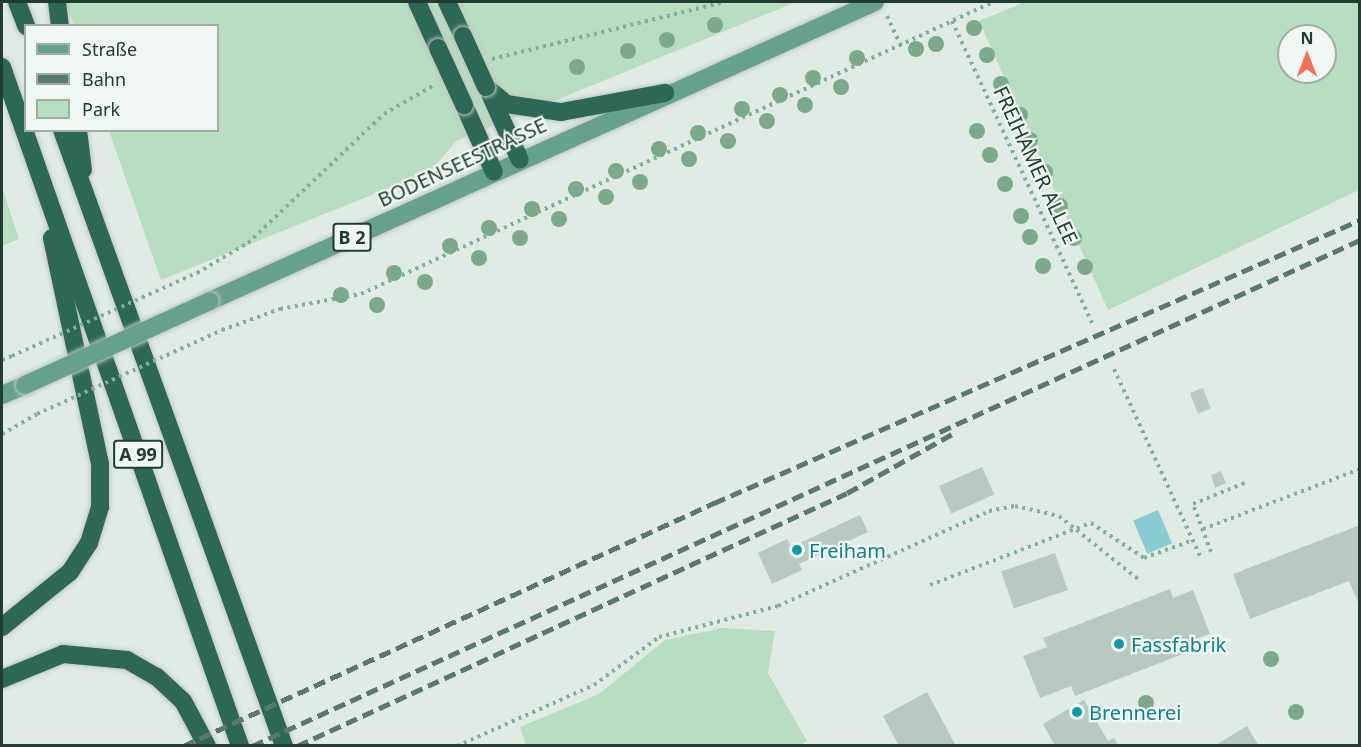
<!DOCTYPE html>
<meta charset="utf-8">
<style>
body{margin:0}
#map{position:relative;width:1361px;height:747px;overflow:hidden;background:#e1ebe6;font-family:"Noto Sans",sans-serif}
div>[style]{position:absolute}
.green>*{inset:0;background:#b9ddc0}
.water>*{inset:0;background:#88ccd1;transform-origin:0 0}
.building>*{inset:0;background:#b9c9c1;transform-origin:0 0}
.path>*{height:4px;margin-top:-2px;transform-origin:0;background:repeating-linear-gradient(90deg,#81af9d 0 3px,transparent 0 7.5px)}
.roads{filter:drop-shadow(0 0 2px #c1c8c6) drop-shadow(0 0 2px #c1c8c6)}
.primary>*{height:18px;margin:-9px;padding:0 9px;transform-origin:9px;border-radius:9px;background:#65a18d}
.highway>*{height:18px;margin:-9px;padding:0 9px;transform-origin:9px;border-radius:9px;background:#2d6857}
.rail>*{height:4.5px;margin-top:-2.25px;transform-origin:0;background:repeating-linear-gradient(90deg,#5b786e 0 12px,transparent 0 18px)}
.path-bridge>*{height:4px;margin-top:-2px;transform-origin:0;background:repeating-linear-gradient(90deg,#81af9d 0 3px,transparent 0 7.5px)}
.bridges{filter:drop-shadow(0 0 2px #c1c8c6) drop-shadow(0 0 2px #c1c8c6)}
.primary-bridge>*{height:18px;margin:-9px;padding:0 9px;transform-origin:9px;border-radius:9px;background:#65a18d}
.highway-bridge>*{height:18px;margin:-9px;padding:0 9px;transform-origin:9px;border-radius:9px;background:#2d6857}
.trees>*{width:16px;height:16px;margin:-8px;border-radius:50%;background:#7da98b}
.dots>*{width:16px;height:16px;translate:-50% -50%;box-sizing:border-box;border:3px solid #f1f8f4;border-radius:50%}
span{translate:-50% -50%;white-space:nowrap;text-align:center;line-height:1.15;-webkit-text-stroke:4.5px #f1f8f4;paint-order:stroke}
.shield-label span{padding:2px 4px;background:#f1f8f4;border:2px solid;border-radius:4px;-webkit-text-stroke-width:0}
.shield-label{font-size:18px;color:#213c33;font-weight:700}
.street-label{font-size:20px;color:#213c33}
.culture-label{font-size:20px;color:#0d838f}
.left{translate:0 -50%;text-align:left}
.frame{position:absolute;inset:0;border:3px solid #213c33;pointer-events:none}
.legend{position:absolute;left:24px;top:24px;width:195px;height:108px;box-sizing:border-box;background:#f1f8f4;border:2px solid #9eada7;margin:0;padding:8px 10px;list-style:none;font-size:18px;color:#213c33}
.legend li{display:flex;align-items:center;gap:12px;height:30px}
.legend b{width:30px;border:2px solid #9eada7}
.north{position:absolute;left:1277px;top:24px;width:60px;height:60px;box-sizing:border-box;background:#f1f8f4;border:2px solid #9eada7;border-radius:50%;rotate:0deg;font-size:16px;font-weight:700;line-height:24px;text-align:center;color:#213c33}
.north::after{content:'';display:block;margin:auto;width:21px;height:27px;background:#f37158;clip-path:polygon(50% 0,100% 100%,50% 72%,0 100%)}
</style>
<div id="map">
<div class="green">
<div style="clip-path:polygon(65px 2px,796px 2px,456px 141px,431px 171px,161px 280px,109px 131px,218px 130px,218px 26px,74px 25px)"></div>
<div style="clip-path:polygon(evenodd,1025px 2px,1359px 2px,1359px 190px,1108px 310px,979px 21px,1025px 2px,1289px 36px,1325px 36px,1325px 72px,1289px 72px,1289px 36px)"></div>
<div style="clip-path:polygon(2px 187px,19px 239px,2px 246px)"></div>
<div style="clip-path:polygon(722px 628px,775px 631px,768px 673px,807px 741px,799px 746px,526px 745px,520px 727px,599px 694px,665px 640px)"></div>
</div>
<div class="water">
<div style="left:1158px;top:510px;width:36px;height:27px;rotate:67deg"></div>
</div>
<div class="building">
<div style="left:1203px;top:388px;width:22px;height:14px;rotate:69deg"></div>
<div style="left:982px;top:467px;width:30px;height:47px;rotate:66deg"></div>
<div style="clip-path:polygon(1221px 471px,1226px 483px,1215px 488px,1211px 475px)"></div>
<div style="clip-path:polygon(860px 515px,868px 532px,799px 564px,802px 570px,772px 584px,758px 553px,787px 539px,791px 547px)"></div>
<div style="clip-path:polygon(1360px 525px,1360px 607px,1349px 581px,1250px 619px,1233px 574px)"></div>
<div style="left:1055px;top:553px;width:39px;height:57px;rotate:71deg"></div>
<div style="clip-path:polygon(1170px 589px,1173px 598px,1193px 590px,1210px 634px,1190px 641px,1193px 650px,1075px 696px,1071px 686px,1040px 698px,1023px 656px,1047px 647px,1043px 638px)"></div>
<div style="clip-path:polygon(927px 692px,956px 746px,899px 746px,883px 716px)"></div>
<div style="clip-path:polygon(1084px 700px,1108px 741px,1114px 738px,1119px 746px,1055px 746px,1043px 724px)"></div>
<div style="clip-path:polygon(1247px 726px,1259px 746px,1214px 746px)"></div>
</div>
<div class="path">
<div style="left:887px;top:16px;width:33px;rotate:65deg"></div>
<div style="left:952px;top:21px;width:333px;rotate:65.1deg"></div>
<div style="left:492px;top:59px;width:239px;rotate:-13.8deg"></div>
<div style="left:197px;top:273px;width:59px;rotate:-30.5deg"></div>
<div style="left:248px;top:243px;width:187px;rotate:-43.5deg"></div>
<div style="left:384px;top:114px;width:58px;rotate:-30.1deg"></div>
<div style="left:222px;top:330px;width:62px;rotate:-19.9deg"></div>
<div style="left:280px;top:309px;width:82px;rotate:-10.5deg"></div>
<div style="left:361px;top:294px;width:696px;rotate:-24.8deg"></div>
<div style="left:2px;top:360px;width:11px;rotate:-22deg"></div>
<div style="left:1114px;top:369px;width:206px;rotate:65.3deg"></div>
<div style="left:2px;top:434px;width:40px;rotate:-29.7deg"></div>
<div style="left:1203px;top:529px;width:168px;rotate:-20.9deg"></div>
<div style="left:1211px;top:552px;width:51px;rotate:-110.6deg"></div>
<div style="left:1193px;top:504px;width:58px;rotate:-22.2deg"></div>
<div style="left:930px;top:585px;width:173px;rotate:-21.1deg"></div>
<div style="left:1091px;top:523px;width:64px;rotate:33.4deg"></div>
<div style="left:1144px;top:558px;width:52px;rotate:-20.2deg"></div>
<div style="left:457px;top:746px;width:150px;rotate:-24deg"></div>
<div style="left:594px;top:685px;width:81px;rotate:-36.4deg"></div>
<div style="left:659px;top:637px;width:123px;rotate:-14.6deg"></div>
<div style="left:778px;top:606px;width:231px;rotate:-24.2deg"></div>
<div style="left:989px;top:511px;width:26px;rotate:-11deg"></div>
<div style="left:1015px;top:506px;width:45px;rotate:12.8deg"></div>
<div style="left:1059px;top:516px;width:101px;rotate:38.6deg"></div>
</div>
<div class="roads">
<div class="primary">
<div style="left:210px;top:301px;width:729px;rotate:-24.21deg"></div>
<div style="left:2px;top:395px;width:25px;rotate:-23deg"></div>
</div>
<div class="highway">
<div style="left:17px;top:2px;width:26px;rotate:69deg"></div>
<div style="left:57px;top:2px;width:24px;rotate:83deg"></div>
<div style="left:417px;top:2px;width:51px;rotate:65.5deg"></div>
<div style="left:447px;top:2px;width:38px;rotate:65deg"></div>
<div style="left:2px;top:67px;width:720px;rotate:70.68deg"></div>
<div style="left:486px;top:87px;width:26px;rotate:40deg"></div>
<div style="left:506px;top:104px;width:56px;rotate:8.3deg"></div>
<div style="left:561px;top:112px;width:106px;rotate:-10.4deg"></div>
<div style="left:490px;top:94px;width:72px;rotate:65.6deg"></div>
<div style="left:464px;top:105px;width:73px;rotate:65.9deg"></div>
<div style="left:62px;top:130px;width:655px;rotate:70.18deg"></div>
<div style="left:78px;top:130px;width:40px;rotate:82.9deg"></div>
<div style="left:2px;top:627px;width:87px;rotate:-39deg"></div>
<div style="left:70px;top:572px;width:35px;rotate:-57deg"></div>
<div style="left:89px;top:543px;width:38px;rotate:-73deg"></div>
<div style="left:100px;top:507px;width:43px;rotate:-90deg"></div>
<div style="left:100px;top:464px;width:231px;rotate:-102deg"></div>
<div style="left:2px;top:679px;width:66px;rotate:-22.3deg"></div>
<div style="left:63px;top:654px;width:64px;rotate:5.4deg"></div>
<div style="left:127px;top:660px;width:34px;rotate:30deg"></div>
<div style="left:157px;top:677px;width:35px;rotate:43deg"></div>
<div style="left:183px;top:701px;width:51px;rotate:61.9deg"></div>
</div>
</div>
<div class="rail">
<div style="left:183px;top:746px;width:584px;rotate:-24.59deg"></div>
<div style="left:714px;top:503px;width:705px;rotate:-23.66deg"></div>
<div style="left:252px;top:746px;width:1218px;rotate:-24.55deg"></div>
<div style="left:297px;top:746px;width:605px;rotate:-24.7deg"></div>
<div style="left:847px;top:493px;width:120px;rotate:-29.3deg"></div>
</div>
<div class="path-bridge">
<div style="left:12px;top:356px;width:203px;rotate:-24.2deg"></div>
<div style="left:37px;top:414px;width:203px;rotate:-24.4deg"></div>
</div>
<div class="bridges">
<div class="primary-bridge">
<div style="left:25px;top:385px;width:203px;rotate:-24.4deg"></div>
</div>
<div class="highway-bridge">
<div style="left:463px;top:36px;width:56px;rotate:65.7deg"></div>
<div style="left:438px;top:48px;width:63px;rotate:65.5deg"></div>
</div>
</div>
<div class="trees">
<div style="left:715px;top:25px"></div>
<div style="left:974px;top:28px"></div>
<div style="left:667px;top:40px"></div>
<div style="left:936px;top:44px"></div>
<div style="left:916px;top:49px"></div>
<div style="left:628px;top:51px"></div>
<div style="left:987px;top:55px"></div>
<div style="left:857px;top:58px"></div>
<div style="left:577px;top:67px"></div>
<div style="left:813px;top:78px"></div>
<div style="left:1001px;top:84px"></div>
<div style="left:841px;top:87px"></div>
<div style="left:780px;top:95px"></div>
<div style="left:805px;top:105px"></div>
<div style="left:742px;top:109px"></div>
<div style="left:1020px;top:115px"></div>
<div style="left:767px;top:121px"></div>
<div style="left:977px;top:131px"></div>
<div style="left:698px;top:133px"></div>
<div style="left:1030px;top:140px"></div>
<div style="left:728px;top:141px"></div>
<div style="left:659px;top:149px"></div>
<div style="left:990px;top:155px"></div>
<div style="left:689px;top:159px"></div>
<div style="left:616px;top:171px"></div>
<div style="left:1045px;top:172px"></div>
<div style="left:640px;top:182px"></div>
<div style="left:1005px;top:184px"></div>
<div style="left:576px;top:189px"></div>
<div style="left:606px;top:197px"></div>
<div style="left:1060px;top:206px"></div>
<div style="left:532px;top:209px"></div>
<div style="left:1021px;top:216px"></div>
<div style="left:559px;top:219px"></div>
<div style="left:489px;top:228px"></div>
<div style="left:1030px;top:237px"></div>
<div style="left:520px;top:238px"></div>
<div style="left:1074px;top:238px"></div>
<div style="left:450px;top:246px"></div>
<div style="left:479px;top:258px"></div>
<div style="left:1043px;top:266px"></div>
<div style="left:1085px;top:267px"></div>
<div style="left:394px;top:273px"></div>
<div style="left:425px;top:282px"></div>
<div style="left:341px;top:295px"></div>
<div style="left:377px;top:305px"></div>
<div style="left:1271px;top:659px"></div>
<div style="left:1146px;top:703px"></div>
<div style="left:1296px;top:712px"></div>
</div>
<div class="dots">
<div style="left:797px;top:550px;background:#0f9aa8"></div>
<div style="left:1119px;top:644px;background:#0f9aa8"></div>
<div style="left:1077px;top:712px;background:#0f9aa8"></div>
</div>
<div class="shield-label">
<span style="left:352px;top:237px">B 2</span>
<span style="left:138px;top:454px">A 99</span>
</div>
<div class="street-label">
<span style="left:462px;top:162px;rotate:-25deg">BODENSEESTRASSE</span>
<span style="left:1036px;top:165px;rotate:65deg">FREIHAMER ALLEE</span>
</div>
<div class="culture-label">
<span class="left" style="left:809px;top:550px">Freiham</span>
<span class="left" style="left:1131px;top:644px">Fassfabrik</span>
<span class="left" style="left:1089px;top:712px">Brennerei</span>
</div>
<div class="frame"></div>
<ul class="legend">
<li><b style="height:8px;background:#65a18d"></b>Straße</li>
<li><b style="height:8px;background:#5b786e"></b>Bahn</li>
<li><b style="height:16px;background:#b9ddc0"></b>Park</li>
</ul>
<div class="north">N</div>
</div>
